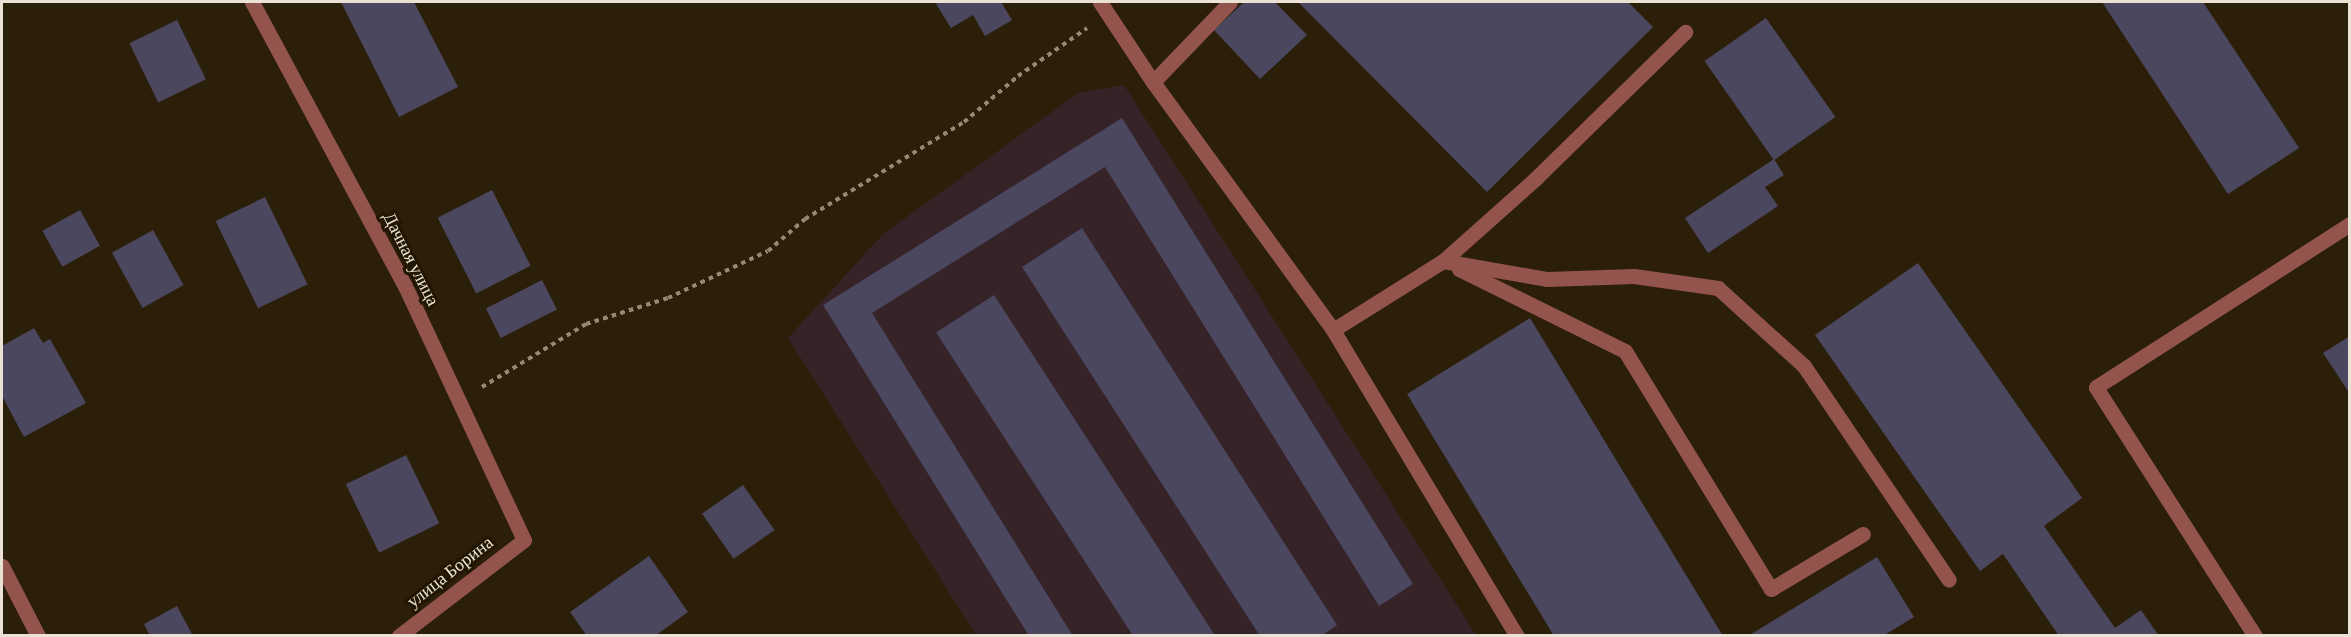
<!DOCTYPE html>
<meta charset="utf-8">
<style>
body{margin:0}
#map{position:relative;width:2351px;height:637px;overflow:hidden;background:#2c1f09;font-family:"Crimson Pro",serif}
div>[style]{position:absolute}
.industrial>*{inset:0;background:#352328}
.building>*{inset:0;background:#4a475f;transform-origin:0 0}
.path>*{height:4px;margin-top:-2px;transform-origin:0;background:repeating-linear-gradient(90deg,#948978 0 4.5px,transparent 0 9px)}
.lane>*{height:15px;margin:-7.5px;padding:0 7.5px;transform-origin:7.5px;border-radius:7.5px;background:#93544e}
.street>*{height:15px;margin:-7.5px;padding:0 7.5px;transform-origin:7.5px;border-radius:7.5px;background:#93544e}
span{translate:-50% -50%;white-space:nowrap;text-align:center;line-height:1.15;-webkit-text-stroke:6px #221602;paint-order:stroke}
.street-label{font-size:18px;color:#ebe2d5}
.frame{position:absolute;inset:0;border:3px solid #ebe2d5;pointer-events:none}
</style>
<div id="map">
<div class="industrial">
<div style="clip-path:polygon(1124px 85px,1476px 635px,976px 635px,788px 338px,883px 234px,1078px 93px)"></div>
</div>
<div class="building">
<div style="clip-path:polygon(341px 2px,414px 2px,458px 87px,399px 117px)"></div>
<div style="clip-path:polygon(940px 2px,1001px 2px,1012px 20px,985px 36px,973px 15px,951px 28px,936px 4px)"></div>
<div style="clip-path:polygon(1244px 2px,1275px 2px,1307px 35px,1260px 79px,1214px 30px)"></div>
<div style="clip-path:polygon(1298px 2px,1628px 2px,1653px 27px,1487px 192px)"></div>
<div style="clip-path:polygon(2102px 2px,2203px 2px,2299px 148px,2228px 194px)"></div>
<div style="left:1766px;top:18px;width:121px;height:75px;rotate:55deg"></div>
<div style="left:177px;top:20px;width:66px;height:53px;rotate:64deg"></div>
<div style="clip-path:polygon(1122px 118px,1413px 584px,1379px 606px,1105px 167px,872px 313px,1073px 636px,1029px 636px,823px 305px)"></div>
<div style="clip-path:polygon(1774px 159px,1784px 175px,1765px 187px,1778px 206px,1708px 253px,1685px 218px)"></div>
<div style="left:492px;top:190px;width:85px;height:61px;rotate:63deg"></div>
<div style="left:265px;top:197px;width:97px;height:55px;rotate:64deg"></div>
<div style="left:80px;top:210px;width:41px;height:43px;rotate:61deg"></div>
<div style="clip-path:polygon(1082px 228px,1337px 625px,1321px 636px,1260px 636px,1022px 267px)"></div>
<div style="left:153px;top:230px;width:63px;height:47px;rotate:61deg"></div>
<div style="clip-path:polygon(1918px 263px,2082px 498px,2044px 526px,2115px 628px,2141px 610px,2159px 636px,2059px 636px,2003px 554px,1980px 571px,1815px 335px)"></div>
<div style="left:542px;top:280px;width:33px;height:63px;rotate:63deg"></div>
<div style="left:994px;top:295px;width:405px;height:69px;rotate:57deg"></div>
<div style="clip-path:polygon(1530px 318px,1723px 636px,1554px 636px,1407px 394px)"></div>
<div style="clip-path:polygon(34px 328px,43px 343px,50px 339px,86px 403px,24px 437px,2px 396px,2px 346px)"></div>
<div style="clip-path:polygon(2350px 336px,2350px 394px,2323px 353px)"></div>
<div style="left:406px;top:455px;width:76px;height:67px;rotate:64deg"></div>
<div style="left:743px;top:485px;width:55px;height:50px;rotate:55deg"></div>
<div style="clip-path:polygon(649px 556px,688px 612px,655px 636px,587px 636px,570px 612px)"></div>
<div style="clip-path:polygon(1877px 557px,1914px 617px,1883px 636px,1748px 636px)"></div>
<div style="clip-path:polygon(177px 606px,193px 636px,150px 636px,144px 624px)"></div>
</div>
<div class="path">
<div style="left:482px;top:387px;width:122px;rotate:-31.2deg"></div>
<div style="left:586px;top:324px;width:86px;rotate:-17.6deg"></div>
<div style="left:668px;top:298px;width:110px;rotate:-25.2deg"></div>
<div style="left:768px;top:251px;width:49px;rotate:-40.9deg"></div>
<div style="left:805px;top:219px;width:186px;rotate:-31.4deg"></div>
<div style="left:964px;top:122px;width:71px;rotate:-40.4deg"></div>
<div style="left:1018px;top:76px;width:84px;rotate:-34.8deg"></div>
</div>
<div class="lane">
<div style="left:1153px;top:82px;width:306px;rotate:54deg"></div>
<div style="left:1333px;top:330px;width:357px;rotate:59deg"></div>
<div style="left:1443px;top:261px;width:106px;rotate:9.8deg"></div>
<div style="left:1547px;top:279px;width:87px;rotate:-2deg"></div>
<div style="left:1634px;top:276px;width:85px;rotate:8.1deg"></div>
<div style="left:1718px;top:288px;width:116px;rotate:42.2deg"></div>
<div style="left:1804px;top:366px;width:258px;rotate:55.9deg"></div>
<div style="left:1459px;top:269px;width:185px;rotate:26.3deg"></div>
<div style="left:1625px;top:351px;width:279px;rotate:58.5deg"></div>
<div style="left:1771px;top:589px;width:107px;rotate:-30.9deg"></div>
<div style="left:1333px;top:330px;width:130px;rotate:-32.1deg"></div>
<div style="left:1443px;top:261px;width:125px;rotate:-41.7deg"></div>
<div style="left:1536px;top:178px;width:209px;rotate:-44.4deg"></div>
<div style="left:2255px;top:636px;width:295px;rotate:-122.6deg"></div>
<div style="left:2096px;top:387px;width:302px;rotate:-32.7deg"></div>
</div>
<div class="street">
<div style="left:252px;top:2px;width:323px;rotate:61.7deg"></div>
<div style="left:405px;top:286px;width:280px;rotate:64.9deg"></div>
<div style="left:524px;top:540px;width:158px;rotate:142.5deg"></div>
<div style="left:1100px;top:2px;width:96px;rotate:56.5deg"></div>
<div style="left:1153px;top:82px;width:111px;rotate:-46.1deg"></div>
<div style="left:2px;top:566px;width:79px;rotate:62.8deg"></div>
</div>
<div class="street-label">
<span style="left:411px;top:259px;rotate:63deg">Дачная улица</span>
<span style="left:450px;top:572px;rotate:-38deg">улица Борина</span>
</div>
<div class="frame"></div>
</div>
